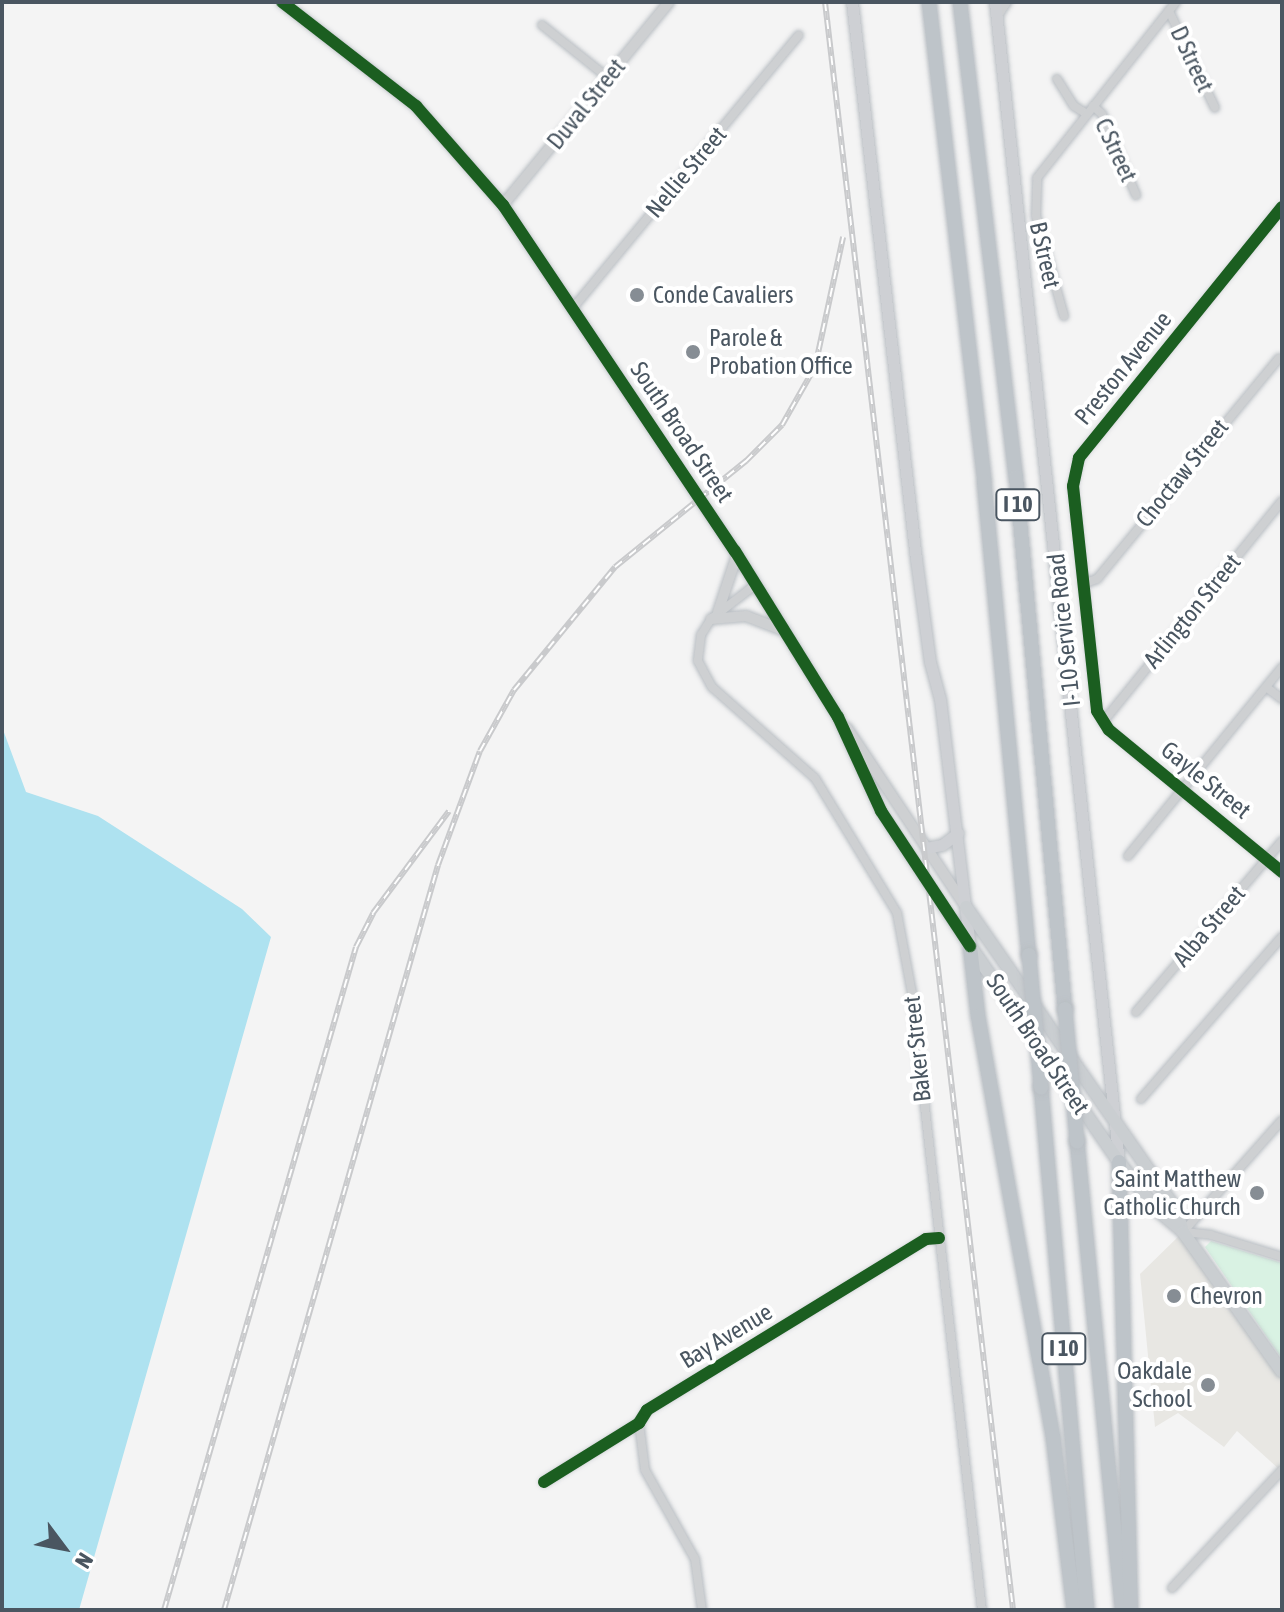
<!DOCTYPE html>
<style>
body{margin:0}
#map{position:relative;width:1284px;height:1612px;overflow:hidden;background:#f4f4f4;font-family:"Asap Condensed",sans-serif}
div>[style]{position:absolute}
.commercial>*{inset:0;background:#e8e7e3}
.green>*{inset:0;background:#d9f2e3}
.water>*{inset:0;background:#aee2f0}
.roads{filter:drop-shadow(0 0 2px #b9bec3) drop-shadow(0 0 2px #b9bec3)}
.minor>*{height:8px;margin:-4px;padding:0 4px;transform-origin:4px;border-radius:4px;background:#ced0d2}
.tertiary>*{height:10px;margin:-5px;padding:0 5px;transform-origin:5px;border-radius:5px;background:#ced0d2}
.secondary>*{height:11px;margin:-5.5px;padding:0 5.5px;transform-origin:5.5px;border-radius:5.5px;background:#ced0d4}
.primary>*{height:12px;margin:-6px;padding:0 6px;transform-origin:6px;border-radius:6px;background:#caced1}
.motorway>*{height:14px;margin:-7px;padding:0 7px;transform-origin:7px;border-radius:7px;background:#bec4c9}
.rail>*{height:6px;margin-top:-3px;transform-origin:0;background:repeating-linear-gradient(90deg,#fff 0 9px,#c9cacc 0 18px);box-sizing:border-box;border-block:2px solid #c9cacc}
.bridges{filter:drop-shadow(0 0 2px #b9bec3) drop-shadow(0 0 2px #b9bec3)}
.motorway-bridge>*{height:14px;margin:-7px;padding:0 7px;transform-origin:7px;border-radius:7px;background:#bec4c9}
.cycleway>*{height:12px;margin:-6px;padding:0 6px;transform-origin:6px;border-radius:6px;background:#1b5e20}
.dots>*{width:22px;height:22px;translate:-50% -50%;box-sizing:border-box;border:4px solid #fff;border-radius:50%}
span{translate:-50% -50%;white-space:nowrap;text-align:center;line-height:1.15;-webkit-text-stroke:8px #fff;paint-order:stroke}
.shield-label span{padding:2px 6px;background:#fff;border:2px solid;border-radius:6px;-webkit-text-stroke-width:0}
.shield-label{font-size:22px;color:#4a5661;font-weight:700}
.street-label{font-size:24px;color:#4a5661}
.poi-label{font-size:24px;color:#4a5661}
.left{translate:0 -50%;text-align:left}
.right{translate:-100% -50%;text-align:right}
.frame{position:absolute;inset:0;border:4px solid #4a5661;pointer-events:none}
.north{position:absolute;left:24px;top:1508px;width:80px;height:80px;-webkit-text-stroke:6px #fff;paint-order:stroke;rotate:122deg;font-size:22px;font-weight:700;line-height:32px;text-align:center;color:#4a5661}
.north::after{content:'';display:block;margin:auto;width:28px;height:36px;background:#4a5661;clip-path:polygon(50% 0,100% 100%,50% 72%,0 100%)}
</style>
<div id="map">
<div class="commercial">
<div style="clip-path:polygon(1183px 1232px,1282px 1372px,1281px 1471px,1237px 1431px,1224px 1447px,1178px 1413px,1155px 1427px,1140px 1274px)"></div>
</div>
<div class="green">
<div style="clip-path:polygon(1211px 1241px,1282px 1263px,1282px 1359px,1205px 1247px)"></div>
</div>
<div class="water">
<div style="clip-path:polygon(2px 727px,26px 792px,98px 816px,242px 909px,271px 937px,79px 1610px,2px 1610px)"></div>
</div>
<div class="roads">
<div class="minor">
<div style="left:1169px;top:11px;width:107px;rotate:64.6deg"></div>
<div style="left:997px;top:17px;width:18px;rotate:-56deg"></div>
<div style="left:542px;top:25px;width:83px;rotate:38.7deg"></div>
<div style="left:1057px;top:79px;width:32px;rotate:58deg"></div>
<div style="left:1074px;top:106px;width:15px;rotate:32deg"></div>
<div style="left:1093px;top:106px;width:12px;rotate:42deg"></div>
<div style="left:1102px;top:114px;width:88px;rotate:67.2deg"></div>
<div style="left:1282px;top:207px;width:323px;rotate:129deg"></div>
<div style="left:1079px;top:458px;width:29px;rotate:102deg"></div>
<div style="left:1073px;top:486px;width:226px;rotate:83.9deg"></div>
<div style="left:1097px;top:711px;width:22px;rotate:58deg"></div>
<div style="left:1109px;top:730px;width:224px;rotate:39.4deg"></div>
<div style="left:573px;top:308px;width:354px;rotate:-50.4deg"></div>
<div style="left:1064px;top:316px;width:104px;rotate:-105.6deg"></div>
<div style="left:1036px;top:216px;width:38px;rotate:-88deg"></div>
<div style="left:1037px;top:178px;width:224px;rotate:-51.7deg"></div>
<div style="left:1083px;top:584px;width:15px;rotate:-20deg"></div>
<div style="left:1097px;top:579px;width:286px;rotate:-50.5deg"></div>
<div style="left:755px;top:585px;width:56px;rotate:142.3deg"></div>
<div style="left:711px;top:619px;width:19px;rotate:122deg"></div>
<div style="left:701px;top:635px;width:26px;rotate:97deg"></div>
<div style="left:698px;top:661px;width:30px;rotate:62deg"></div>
<div style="left:712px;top:687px;width:137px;rotate:41.5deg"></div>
<div style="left:815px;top:778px;width:158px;rotate:58.7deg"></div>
<div style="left:897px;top:913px;width:81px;rotate:79.4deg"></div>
<div style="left:912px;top:993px;width:621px;rotate:83.53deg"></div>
<div style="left:1266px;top:687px;width:20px;rotate:37deg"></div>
<div style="left:1103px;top:722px;width:284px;rotate:-51deg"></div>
<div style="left:1128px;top:856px;width:244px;rotate:-50.8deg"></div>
<div style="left:1136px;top:1012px;width:225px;rotate:-49.5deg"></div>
<div style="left:1141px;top:1099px;width:215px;rotate:-49deg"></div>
<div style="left:1183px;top:1232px;width:149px;rotate:-48.5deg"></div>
<div style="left:1184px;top:1232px;width:27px;rotate:6deg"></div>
<div style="left:1211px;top:1235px;width:74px;rotate:17.2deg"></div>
<div style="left:639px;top:1423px;width:47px;rotate:82.7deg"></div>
<div style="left:645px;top:1470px;width:102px;rotate:60.7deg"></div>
<div style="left:695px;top:1559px;width:51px;rotate:82.2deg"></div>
<div style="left:544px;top:1482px;width:112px;rotate:-31.8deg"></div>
<div style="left:639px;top:1423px;width:15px;rotate:-58deg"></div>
<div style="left:647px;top:1410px;width:327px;rotate:-31.5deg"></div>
<div style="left:926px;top:1239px;width:13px;rotate:-4deg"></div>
<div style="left:1172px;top:1588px;width:161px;rotate:-47deg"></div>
</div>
<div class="tertiary">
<div style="left:282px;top:2px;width:170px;rotate:37.8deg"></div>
<div style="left:416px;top:106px;width:132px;rotate:48.7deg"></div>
<div style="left:503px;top:205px;width:417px;rotate:56.2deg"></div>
<div style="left:735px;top:551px;width:195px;rotate:58.2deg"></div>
<div style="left:838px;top:717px;width:103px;rotate:65.4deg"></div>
<div style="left:881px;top:811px;width:160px;rotate:56.7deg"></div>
<div style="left:503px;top:205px;width:262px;rotate:-50.7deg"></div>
<div style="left:718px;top:612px;width:60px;rotate:-71.6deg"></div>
<div style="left:711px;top:619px;width:35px;rotate:-5deg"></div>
<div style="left:746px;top:616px;width:42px;rotate:21deg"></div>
<div style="left:847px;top:728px;width:211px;rotate:56.4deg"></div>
</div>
<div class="secondary">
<div style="left:852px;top:2px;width:561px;rotate:83.45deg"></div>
<div style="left:916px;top:559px;width:104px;rotate:82.3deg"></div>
<div style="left:930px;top:662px;width:38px;rotate:75deg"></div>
<div style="left:940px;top:699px;width:249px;rotate:83.1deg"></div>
<div style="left:995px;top:2px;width:1167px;rotate:83.9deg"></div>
<div style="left:926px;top:848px;width:16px;rotate:-11deg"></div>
<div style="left:942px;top:845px;width:20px;rotate:-37deg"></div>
</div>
<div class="primary">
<div style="left:966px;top:907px;width:370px;rotate:55.2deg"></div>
<div style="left:1177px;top:1211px;width:22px;rotate:74deg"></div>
<div style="left:970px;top:946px;width:262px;rotate:55.4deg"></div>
<div style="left:1119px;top:1162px;width:60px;rotate:51.8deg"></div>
<div style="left:1156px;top:1209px;width:35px;rotate:40deg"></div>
<div style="left:1183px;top:1232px;width:171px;rotate:54.7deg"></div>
</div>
<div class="motorway">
<div style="left:929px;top:2px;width:482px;rotate:83.4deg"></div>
<div style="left:984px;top:481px;width:476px;rotate:84.6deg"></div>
<div style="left:960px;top:2px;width:478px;rotate:83.3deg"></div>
<div style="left:1016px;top:477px;width:534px;rotate:84.74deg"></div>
<div style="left:970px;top:946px;width:70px;rotate:83.5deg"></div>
<div style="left:978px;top:1016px;width:428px;rotate:79.9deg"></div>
<div style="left:1053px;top:1437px;width:174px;rotate:83.1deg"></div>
<div style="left:1041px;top:1087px;width:525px;rotate:84.97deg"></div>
<div style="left:1077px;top:1141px;width:471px;rotate:84.5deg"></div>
<div style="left:1119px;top:1162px;width:448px;rotate:88.5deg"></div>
</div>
</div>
<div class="rail">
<div style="left:825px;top:2px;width:1619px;rotate:83.33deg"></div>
<div style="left:164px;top:1610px;width:690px;rotate:-73.85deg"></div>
<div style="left:356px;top:947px;width:38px;rotate:-63deg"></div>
<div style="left:373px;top:913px;width:127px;rotate:-53.3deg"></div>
<div style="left:224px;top:1610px;width:775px;rotate:-73.97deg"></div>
<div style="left:438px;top:865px;width:121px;rotate:-69.8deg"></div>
<div style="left:480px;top:751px;width:70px;rotate:-60.9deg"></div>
<div style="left:514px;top:690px;width:159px;rotate:-50.6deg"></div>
<div style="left:615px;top:567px;width:169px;rotate:-39deg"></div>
<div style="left:746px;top:461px;width:51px;rotate:-45deg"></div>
<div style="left:782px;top:425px;width:67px;rotate:-60.4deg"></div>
<div style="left:815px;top:367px;width:133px;rotate:-77.8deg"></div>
</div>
<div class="bridges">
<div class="motorway-bridge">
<div style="left:1029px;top:955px;width:133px;rotate:84.8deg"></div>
<div style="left:1065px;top:1009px;width:133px;rotate:84.8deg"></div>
</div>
</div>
<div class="cycleway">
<div style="left:282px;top:2px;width:170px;rotate:37.8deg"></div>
<div style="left:416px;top:106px;width:132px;rotate:48.7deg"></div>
<div style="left:503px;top:205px;width:417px;rotate:56.2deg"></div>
<div style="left:735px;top:551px;width:195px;rotate:58.2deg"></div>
<div style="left:838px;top:717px;width:103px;rotate:65.4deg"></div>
<div style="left:881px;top:811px;width:162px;rotate:56.6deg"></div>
<div style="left:1282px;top:207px;width:323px;rotate:129deg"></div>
<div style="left:1079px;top:458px;width:29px;rotate:102deg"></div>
<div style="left:1073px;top:486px;width:226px;rotate:83.9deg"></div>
<div style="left:1097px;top:711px;width:22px;rotate:58deg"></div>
<div style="left:1109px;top:730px;width:224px;rotate:39.4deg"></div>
<div style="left:544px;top:1482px;width:112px;rotate:-31.8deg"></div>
<div style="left:639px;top:1423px;width:15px;rotate:-58deg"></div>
<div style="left:647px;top:1410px;width:327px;rotate:-31.5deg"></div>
<div style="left:926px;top:1239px;width:13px;rotate:-4deg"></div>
</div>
<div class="dots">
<div style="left:637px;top:295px;background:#868d94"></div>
<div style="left:693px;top:352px;background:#868d94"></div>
<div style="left:1257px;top:1193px;background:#868d94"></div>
<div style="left:1174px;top:1296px;background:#868d94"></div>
<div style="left:1208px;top:1385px;background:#868d94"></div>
</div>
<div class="shield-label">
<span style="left:1018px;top:505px">I 10</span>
<span style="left:1064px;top:1349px">I 10</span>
</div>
<div class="street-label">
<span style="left:1192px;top:59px;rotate:65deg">D Street</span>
<span style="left:586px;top:104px;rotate:-51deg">Duval Street</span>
<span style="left:1116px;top:150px;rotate:65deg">C Street</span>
<span style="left:686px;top:172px;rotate:-50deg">Nellie Street</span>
<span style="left:1045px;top:255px;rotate:77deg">B Street</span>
<span style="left:1123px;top:368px;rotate:-51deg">Preston Avenue</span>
<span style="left:682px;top:432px;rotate:56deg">South Broad Street</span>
<span style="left:1182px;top:473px;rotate:-51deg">Choctaw Street</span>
<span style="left:1192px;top:611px;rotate:-51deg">Arlington Street</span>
<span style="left:1064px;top:630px;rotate:-96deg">I- 10 Service Road</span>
<span style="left:1206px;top:780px;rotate:39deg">Gayle Street</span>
<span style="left:1209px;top:926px;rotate:-50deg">Alba Street</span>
<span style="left:1038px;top:1044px;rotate:56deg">South Broad Street</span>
<span style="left:917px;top:1049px;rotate:-96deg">Baker Street</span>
<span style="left:726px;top:1336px;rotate:-31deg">Bay Avenue</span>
</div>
<div class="poi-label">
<span class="left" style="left:653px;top:295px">Conde Cavaliers</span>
<span class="left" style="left:709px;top:352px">Parole &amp;<br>Probation Office</span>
<span class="right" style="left:1241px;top:1193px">Saint Matthew<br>Catholic Church</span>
<span class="left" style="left:1190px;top:1296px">Chevron</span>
<span class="right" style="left:1192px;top:1385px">Oakdale<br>School</span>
</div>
<div class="frame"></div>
<div class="north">N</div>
</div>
